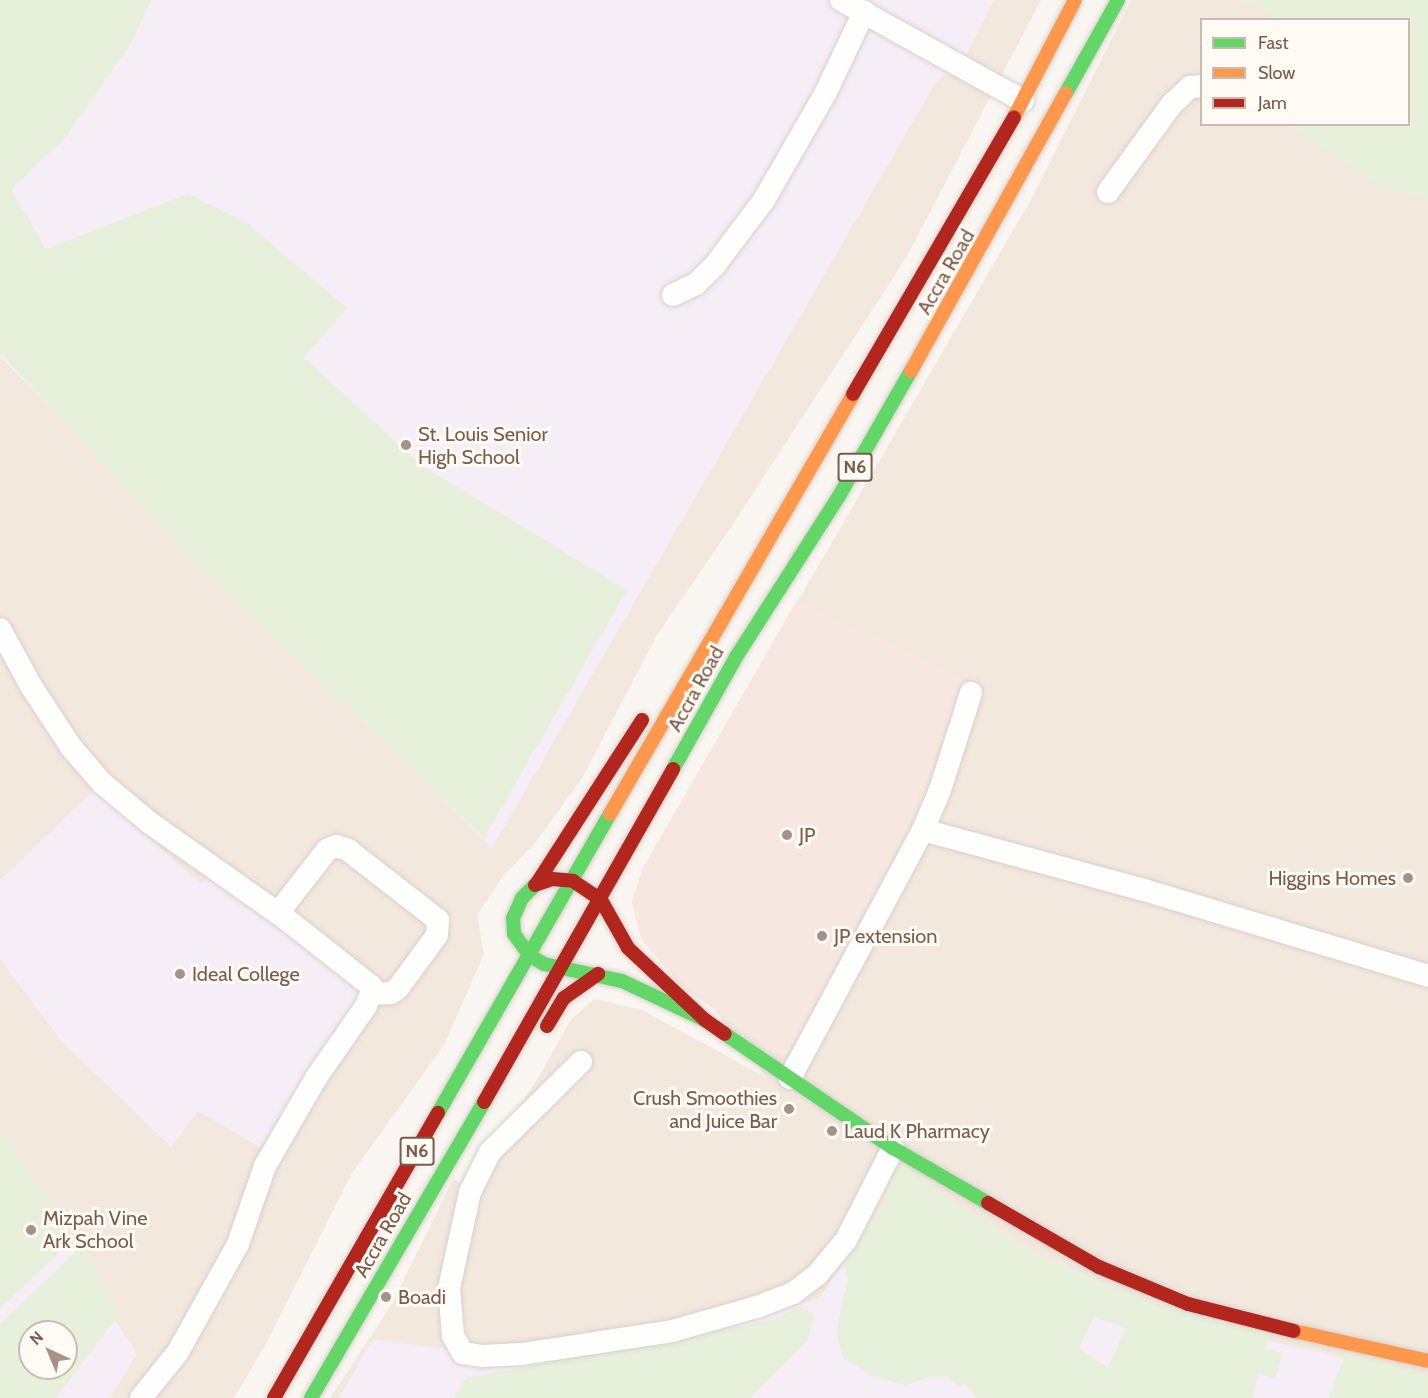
<!DOCTYPE html>
<style>
body{margin:0}
#map{position:relative;width:1428px;height:1398px;overflow:hidden;background:#f9f5f0;font-family:Cabin,sans-serif}
div>[style]{position:absolute}
.residential>*{inset:0;background:#f2e8de}
.commercial>*{inset:0;background:#f6e8e1}
.education>*{inset:0;background:#f6eef6}
.green>*{inset:0;background:#e7f0db}
.roads{filter:drop-shadow(0 0 2px #d7d1cb) drop-shadow(0 0 2px #d7d1cb)}
.street>*{height:22px;margin:-11px;padding:0 11px;transform-origin:11px;border-radius:11px;background:#fefefd}
.fast>*{height:14px;margin:-7px;padding:0 7px;transform-origin:7px;border-radius:7px;background:#63d668}
.slow>*{height:14px;margin:-7px;padding:0 7px;transform-origin:7px;border-radius:7px;background:#ff974d}
.jam>*{height:14px;margin:-7px;padding:0 7px;transform-origin:7px;border-radius:7px;background:#b3261e}
.dots>*{width:16px;height:16px;translate:-50% -50%;box-sizing:border-box;border:3px solid #fffaf3;border-radius:50%}
span{translate:-50% -50%;white-space:nowrap;text-align:center;line-height:1.15;-webkit-text-stroke:6px #fffaf3;paint-order:stroke}
.shield-label span{padding:2px 4px;background:#fffaf3;border:2px solid;border-radius:4px;-webkit-text-stroke-width:0}
.shield-label{font-size:18px;color:#7a5c4d;font-weight:700}
.street-label{font-size:20px;color:#7a5c4d}
.poi-label{font-size:20px;color:#7a5c4d}
.left{translate:0 -50%;text-align:left}
.right{translate:-100% -50%;text-align:right}
.legend{position:absolute;left:1200px;top:18px;width:210px;height:108px;box-sizing:border-box;background:#fffaf3;border:2px solid #cabbb1;margin:0;padding:8px 10px;list-style:none;font-size:18px;color:#7a5c4d}
.legend li{display:flex;align-items:center;gap:12px;height:30px}
.legend b{width:30px;border:2px solid #cabbb1}
.north{position:absolute;left:18px;top:1320px;width:60px;height:60px;box-sizing:border-box;background:#fffaf3;border:2px solid #cabbb1;border-radius:50%;rotate:316deg;font-size:16px;font-weight:700;line-height:24px;text-align:center;color:#7a5c4d}
.north::after{content:'';display:block;margin:auto;width:21px;height:27px;background:#a69286;clip-path:polygon(50% 0,100% 100%,50% 72%,0 100%)}
</style>
<div id="map">
<div class="residential">
<div style="clip-path:polygon(evenodd,0 0,1041px 0,906px 258px,729px 530px,657px 635px,582px 778px,535px 843px,503px 876px,477px 915px,484px 954px,444px 1045px,352px 1173px,267px 1342px,234px 1398px,0 1398px,0 0,30px 1332px,66px 1332px,66px 1368px,30px 1368px,30px 1332px)"></div>
<div style="clip-path:polygon(evenodd,1131px 0,1428px 0,1428px 1398px,330px 1398px,392px 1304px,453px 1179px,465px 1186px,538px 1078px,570px 1021px,594px 999px,642px 1010px,767px 1078px,632px 902px,643px 868px,1033px 196px,1131px 0,1202px 20px,1408px 20px,1408px 124px,1202px 124px,1202px 20px)"></div>
</div>
<div class="commercial">
<div style="clip-path:polygon(797px 600px,966px 681px,922px 813px,814px 1021px,782px 1056px,681px 986px,641px 939px,632px 902px,643px 868px)"></div>
</div>
<div class="education">
<div style="clip-path:polygon(0 0,994px 0,965px 58px,936px 82px,492px 848px,0 357px)"></div>
<div style="clip-path:polygon(94px 790px,201px 884px,210px 874px,367px 989px,260px 1147px,198px 1111px,171px 1147px,59px 1038px,0 959px,0 880px)"></div>
<div style="clip-path:polygon(evenodd,0 1128px,137px 1355px,110px 1398px,0 1398px,0 1128px,30px 1332px,66px 1332px,66px 1368px,30px 1368px,30px 1332px)"></div>
<div style="clip-path:polygon(885px 1204px,1173px 1319px,1428px 1377px,1428px 1398px,339px 1398px,373px 1339px,536px 1361px,726px 1325px,819px 1298px)"></div>
</div>
<div class="green">
<div style="clip-path:polygon(0 0,151px 0,133px 40px,66px 137px,11px 189px,46px 249px,188px 194px,247px 223px,347px 308px,304px 357px,421px 465px,627px 590px,484px 838px,190px 558px,0 353px)"></div>
<div style="clip-path:polygon(1228px 0,1428px 0,1428px 199px,1386px 190px,1288px 125px,1408px 124px,1408px 20px,1275px 19px,1258px 5px)"></div>
<div style="clip-path:polygon(0 1125px,74px 1239px,0 1309px)"></div>
<div style="clip-path:polygon(evenodd,896px 1160px,945px 1196px,1045px 1258px,1151px 1303px,1269px 1335px,1265px 1349px,1283px 1353px,1275px 1379px,1258px 1373px,1252px 1398px,978px 1398px,964px 1383px,959px 1387px,948px 1378px,932px 1377px,905px 1385px,875px 1377px,844px 1359px,836px 1333px,848px 1279px,845px 1262px,888px 1199px,884px 1176px,896px 1160px,1094px 1317px,1126px 1328px,1108px 1367px,1079px 1349px,1094px 1317px)"></div>
<div style="clip-path:polygon(evenodd,84px 1243px,119px 1315px,56px 1398px,0 1398px,0 1325px,84px 1243px,30px 1332px,66px 1332px,66px 1368px,30px 1368px,30px 1332px)"></div>
<div style="clip-path:polygon(800px 1306px,814px 1316px,808px 1340px,750px 1398px,454px 1398px,466px 1378px,772px 1320px)"></div>
<div style="clip-path:polygon(1346px 1352px,1428px 1375px,1428px 1398px,1329px 1398px)"></div>
</div>
<div class="roads">
<div class="street">
<div style="left:841px;top:0;width:208px;rotate:29deg"></div>
<div style="left:1108px;top:192px;width:109px;rotate:-54deg"></div>
<div style="left:1172px;top:104px;width:25px;rotate:-43deg"></div>
<div style="left:1190px;top:87px;width:12px;rotate:-5deg"></div>
<div style="left:673px;top:295px;width:25px;rotate:-26deg"></div>
<div style="left:696px;top:284px;width:27px;rotate:-45deg"></div>
<div style="left:715px;top:265px;width:81px;rotate:-53deg"></div>
<div style="left:764px;top:200px;width:125px;rotate:-60.1deg"></div>
<div style="left:826px;top:92px;width:89px;rotate:-64.6deg"></div>
<div style="left:0;top:629px;width:65px;rotate:61.5deg"></div>
<div style="left:31px;top:686px;width:73px;rotate:56.7deg"></div>
<div style="left:71px;top:747px;width:48px;rotate:49.3deg"></div>
<div style="left:102px;top:783px;width:62px;rotate:39.8deg"></div>
<div style="left:150px;top:823px;width:166px;rotate:35.2deg"></div>
<div style="left:286px;top:919px;width:108px;rotate:38.2deg"></div>
<div style="left:371px;top:986px;width:8px;rotate:90deg"></div>
<div style="left:371px;top:994px;width:13px;rotate:113deg"></div>
<div style="left:366px;top:1006px;width:88px;rotate:124.8deg"></div>
<div style="left:316px;top:1078px;width:102px;rotate:120.1deg"></div>
<div style="left:265px;top:1166px;width:83px;rotate:109.1deg"></div>
<div style="left:238px;top:1244px;width:124px;rotate:119.1deg"></div>
<div style="left:178px;top:1352px;width:59px;rotate:128.8deg"></div>
<div style="left:923px;top:830px;width:229px;rotate:15.2deg"></div>
<div style="left:1144px;top:890px;width:297px;rotate:16.8deg"></div>
<div style="left:278px;top:913px;width:80px;rotate:-52.1deg"></div>
<div style="left:327px;top:850px;width:10px;rotate:-24deg"></div>
<div style="left:336px;top:846px;width:13px;rotate:18deg"></div>
<div style="left:348px;top:850px;width:114px;rotate:37.9deg"></div>
<div style="left:438px;top:920px;width:15px;rotate:94deg"></div>
<div style="left:437px;top:935px;width:66px;rotate:126.3deg"></div>
<div style="left:398px;top:988px;width:9px;rotate:144deg"></div>
<div style="left:391px;top:993px;width:20px;rotate:177deg"></div>
<div style="left:581px;top:1062px;width:128px;rotate:135.3deg"></div>
<div style="left:490px;top:1152px;width:45px;rotate:116.6deg"></div>
<div style="left:470px;top:1192px;width:98px;rotate:102.3deg"></div>
<div style="left:449px;top:1288px;width:48px;rotate:85.2deg"></div>
<div style="left:453px;top:1336px;width:20px;rotate:60deg"></div>
<div style="left:463px;top:1353px;width:20px;rotate:9deg"></div>
<div style="left:483px;top:1356px;width:39px;rotate:-3deg"></div>
<div style="left:522px;top:1354px;width:152px;rotate:-8.7deg"></div>
<div style="left:672px;top:1331px;width:88px;rotate:-15.8deg"></div>
<div style="left:757px;top:1307px;width:39px;rotate:-21deg"></div>
<div style="left:793px;top:1293px;width:30px;rotate:-37deg"></div>
<div style="left:817px;top:1275px;width:45px;rotate:-50.4deg"></div>
<div style="left:846px;top:1240px;width:103px;rotate:-62.9deg"></div>
<div style="left:790px;top:1078px;width:281px;rotate:-61.8deg"></div>
<div style="left:923px;top:830px;width:43px;rotate:-67deg"></div>
<div style="left:940px;top:790px;width:102px;rotate:-72.3deg"></div>
</div>
<div class="fast">
<div style="left:1066px;top:93px;width:107px;rotate:-60.8deg"></div>
<div style="left:673px;top:769px;width:129px;rotate:-60.6deg"></div>
<div style="left:736px;top:657px;width:191px;rotate:-57.4deg"></div>
<div style="left:839px;top:496px;width:144px;rotate:-60.1deg"></div>
<div style="left:535px;top:885px;width:18px;rotate:135deg"></div>
<div style="left:522px;top:898px;width:22px;rotate:114deg"></div>
<div style="left:513px;top:918px;width:16px;rotate:86deg"></div>
<div style="left:514px;top:934px;width:26px;rotate:54deg"></div>
<div style="left:529px;top:955px;width:17px;rotate:31deg"></div>
<div style="left:544px;top:964px;width:80px;rotate:12.3deg"></div>
<div style="left:622px;top:981px;width:92px;rotate:25.2deg"></div>
<div style="left:725px;top:1034px;width:203px;rotate:34.2deg"></div>
<div style="left:893px;top:1148px;width:110px;rotate:30.1deg"></div>
<div style="left:438px;top:1113px;width:345px;rotate:-60.1deg"></div>
<div style="left:311px;top:1398px;width:343px;rotate:-59.7deg"></div>
</div>
<div class="slow">
<div style="left:1014px;top:117px;width:132px;rotate:-62.5deg"></div>
<div style="left:911px;top:371px;width:318px;rotate:-60.9deg"></div>
<div style="left:610px;top:814px;width:485px;rotate:-59.9deg"></div>
<div style="left:1294px;top:1331px;width:137px;rotate:12.6deg"></div>
</div>
<div class="jam">
<div style="left:853px;top:394px;width:320px;rotate:-59.8deg"></div>
<div style="left:537px;top:883px;width:194px;rotate:-57.2deg"></div>
<div style="left:535px;top:885px;width:18px;rotate:-19deg"></div>
<div style="left:552px;top:879px;width:21px;rotate:5deg"></div>
<div style="left:573px;top:881px;width:34px;rotate:34deg"></div>
<div style="left:601px;top:900px;width:55px;rotate:60.6deg"></div>
<div style="left:628px;top:948px;width:105px;rotate:43.1deg"></div>
<div style="left:705px;top:1020px;width:24px;rotate:35deg"></div>
<div style="left:547px;top:1026px;width:33px;rotate:-59deg"></div>
<div style="left:564px;top:998px;width:42px;rotate:-35.2deg"></div>
<div style="left:484px;top:1102px;width:383px;rotate:-60.4deg"></div>
<div style="left:988px;top:1203px;width:128px;rotate:30deg"></div>
<div style="left:1099px;top:1267px;width:96px;rotate:22.6deg"></div>
<div style="left:1188px;top:1304px;width:109px;rotate:14.3deg"></div>
<div style="left:274px;top:1398px;width:329px;rotate:-60.1deg"></div>
</div>
</div>
<div class="dots">
<div style="left:406px;top:445px;background:#a69286"></div>
<div style="left:787px;top:835px;background:#a69286"></div>
<div style="left:1408px;top:878px;background:#a69286"></div>
<div style="left:822px;top:936px;background:#a69286"></div>
<div style="left:180px;top:974px;background:#a69286"></div>
<div style="left:789px;top:1109px;background:#a69286"></div>
<div style="left:832px;top:1131px;background:#a69286"></div>
<div style="left:31px;top:1230px;background:#a69286"></div>
<div style="left:386px;top:1297px;background:#a69286"></div>
</div>
<div class="shield-label">
<span style="left:855px;top:467px">N6</span>
<span style="left:417px;top:1151px">N6</span>
</div>
<div class="street-label">
<span style="left:946px;top:272px;rotate:-60deg">Accra Road</span>
<span style="left:696px;top:689px;rotate:-61deg">Accra Road</span>
<span style="left:383px;top:1235px;rotate:-60deg">Accra Road</span>
</div>
<div class="poi-label">
<span class="left" style="left:418px;top:446px">St. Louis Senior<br>High School</span>
<span class="left" style="left:799px;top:835px">JP</span>
<span class="right" style="left:1396px;top:878px">Higgins Homes</span>
<span class="left" style="left:834px;top:936px">JP extension</span>
<span class="left" style="left:192px;top:974px">Ideal College</span>
<span class="right" style="left:777px;top:1110px">Crush Smoothies<br>and Juice Bar</span>
<span class="left" style="left:844px;top:1131px">Laud K Pharmacy</span>
<span class="left" style="left:43px;top:1230px">Mizpah Vine<br>Ark School</span>
<span class="left" style="left:398px;top:1297px">Boadi</span>
</div>
<ul class="legend">
<li><b style="height:8px;background:#63d668"></b>Fast</li>
<li><b style="height:8px;background:#ff974d"></b>Slow</li>
<li><b style="height:8px;background:#b3261e"></b>Jam</li>
</ul>
<div class="north">N</div>
</div>
